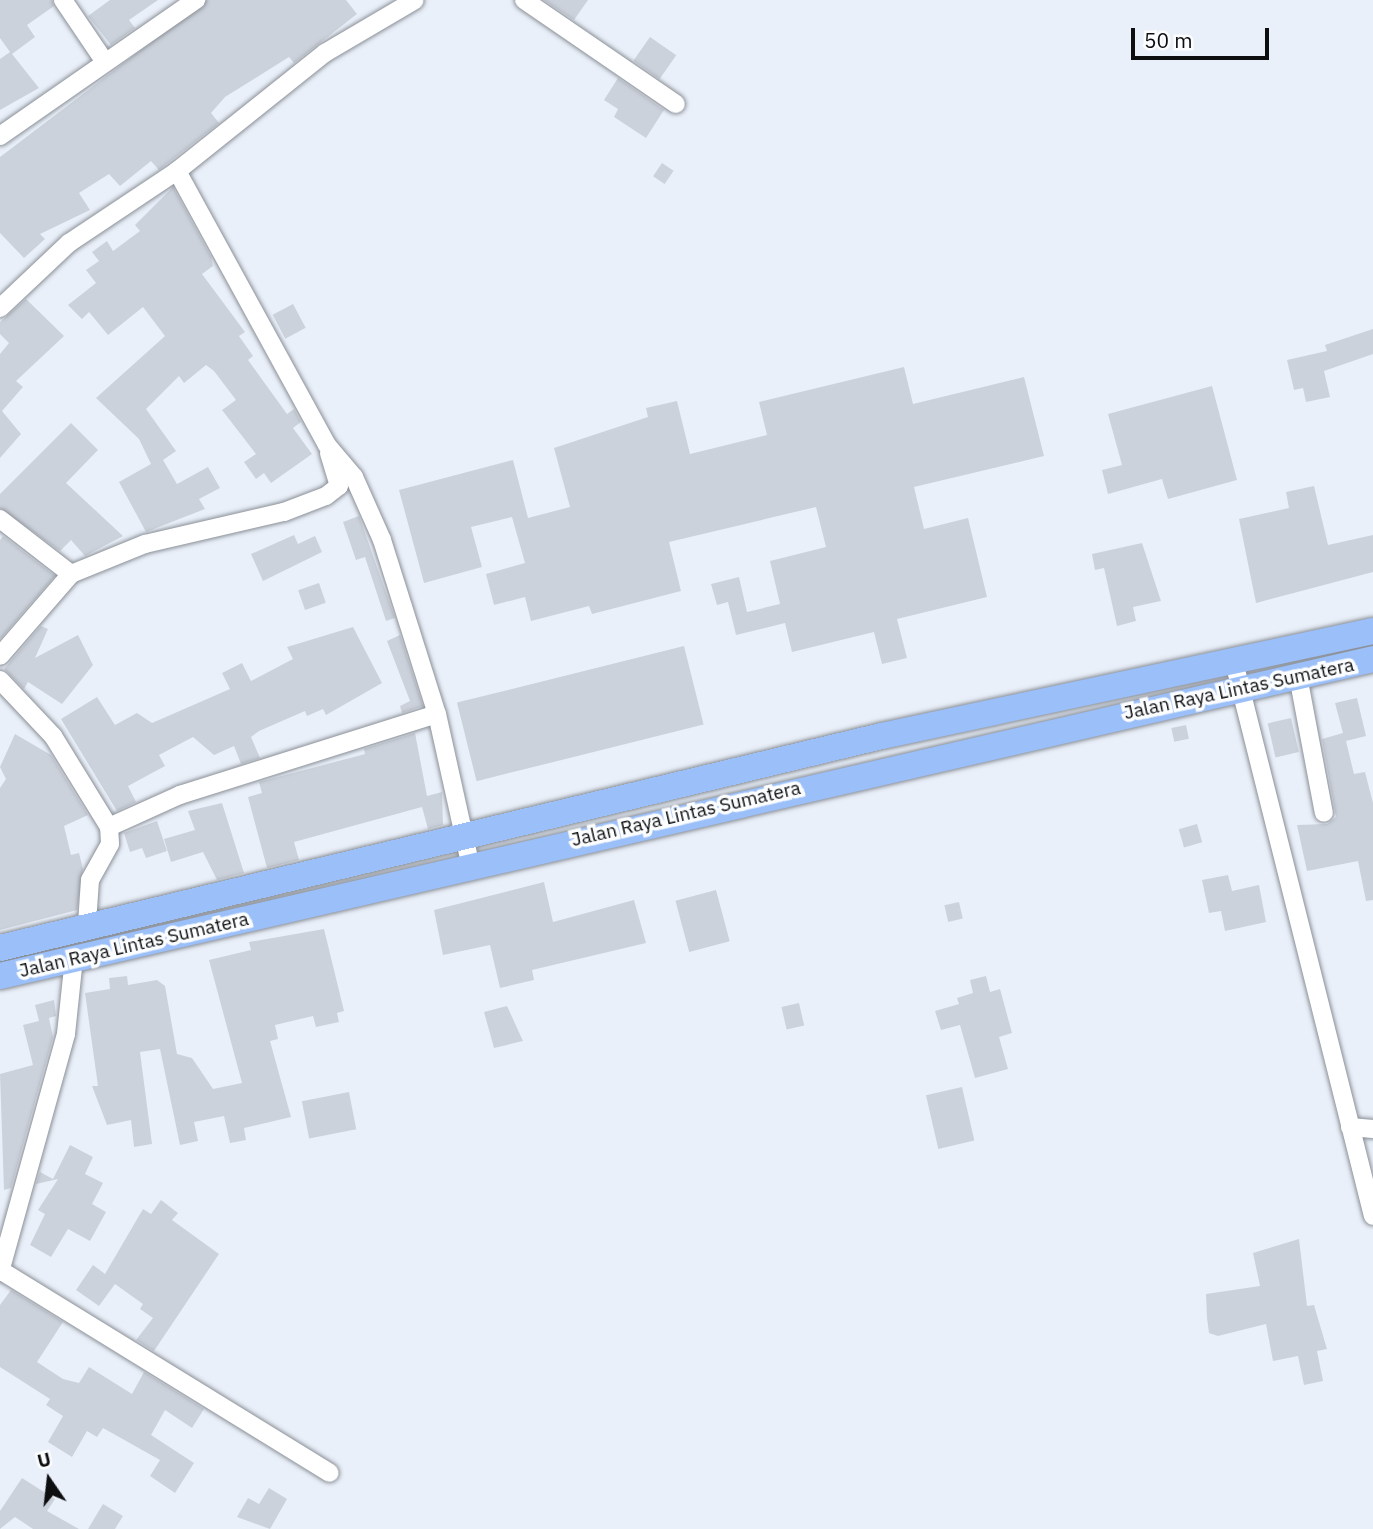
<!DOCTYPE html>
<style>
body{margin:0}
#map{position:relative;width:1373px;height:1529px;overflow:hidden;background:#eaf0f9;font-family:"IBM Plex Sans",sans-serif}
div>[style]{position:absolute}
.building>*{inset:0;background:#ccd2db;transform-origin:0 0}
.roads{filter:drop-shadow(0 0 2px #8a8f97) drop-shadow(0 0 2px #8a8f97)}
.minor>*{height:18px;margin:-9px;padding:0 9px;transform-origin:9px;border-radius:9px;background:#fff}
.highway>*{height:26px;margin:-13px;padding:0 13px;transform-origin:13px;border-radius:13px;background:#9bbff8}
span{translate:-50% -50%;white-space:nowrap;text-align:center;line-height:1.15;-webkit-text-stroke:7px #fcfdff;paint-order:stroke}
.street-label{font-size:19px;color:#0c0e10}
.north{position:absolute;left:14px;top:1445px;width:70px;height:70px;-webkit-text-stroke:5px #fcfdff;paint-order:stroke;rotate:346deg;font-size:19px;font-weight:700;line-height:28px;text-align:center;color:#0c0e10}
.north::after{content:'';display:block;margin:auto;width:24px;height:32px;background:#0c0e10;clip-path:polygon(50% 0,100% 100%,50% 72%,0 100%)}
.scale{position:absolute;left:1131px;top:28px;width:138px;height:32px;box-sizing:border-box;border:4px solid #0c0e10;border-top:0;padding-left:9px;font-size:21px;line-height:24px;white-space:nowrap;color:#0c0e10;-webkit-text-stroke:5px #fcfdff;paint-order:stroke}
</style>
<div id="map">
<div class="building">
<div style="clip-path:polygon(0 0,52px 0,54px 6px,27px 25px,35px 37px,12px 54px,39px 88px,0 110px,0 59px,10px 52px,0 38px)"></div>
<div style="clip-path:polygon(110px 0,158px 0,129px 20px,135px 28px,111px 45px,88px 16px)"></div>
<div style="clip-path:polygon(207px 0,346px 0,357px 14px,294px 63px,289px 57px,225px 97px,211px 113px,219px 123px,159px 170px,151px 161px,120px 186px,109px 174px,79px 193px,90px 210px,40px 234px,45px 239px,24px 258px,0 233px,0 157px)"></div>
<div style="clip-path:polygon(544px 0,588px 0,574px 20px)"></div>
<div style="left:650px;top:37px;width:32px;height:29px;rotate:35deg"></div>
<div style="clip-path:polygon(618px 78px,664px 110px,646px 138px,614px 117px,618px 109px,604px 100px)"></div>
<div style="left:662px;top:163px;width:14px;height:16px;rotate:34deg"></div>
<div style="clip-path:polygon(173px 187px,211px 257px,213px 266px,202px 274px,245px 332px,239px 336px,253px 356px,248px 360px,287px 414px,294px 409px,301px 422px,293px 428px,312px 454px,271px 483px,264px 473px,256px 479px,244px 462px,256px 454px,222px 410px,236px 400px,214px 371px,206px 365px,184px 383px,179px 376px,146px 409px,176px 451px,163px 460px,177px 484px,208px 467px,220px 488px,199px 499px,205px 509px,146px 532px,119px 482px,151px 464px,139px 439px,96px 398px,165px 336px,143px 307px,108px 335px,89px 312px,82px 319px,68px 305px,96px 283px,86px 270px,99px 261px,92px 252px,107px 241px,113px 251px,140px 231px,135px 225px)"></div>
<div style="clip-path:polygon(26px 299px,64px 336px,16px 381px,23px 387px,2px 411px,21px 434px,0 458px,0 354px,9px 343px,0 334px,0 322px)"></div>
<div style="left:293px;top:304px;width:27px;height:23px;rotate:62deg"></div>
<div style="clip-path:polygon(1373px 329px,1373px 354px,1324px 371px,1330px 397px,1306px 402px,1303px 388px,1294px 390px,1287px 360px,1327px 351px,1325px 345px)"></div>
<div style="clip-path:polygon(904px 367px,913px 404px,1024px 377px,1044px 456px,914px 487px,924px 529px,968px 518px,987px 597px,897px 619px,907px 658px,882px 664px,874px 632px,792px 652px,785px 623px,736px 635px,728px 602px,717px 605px,711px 584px,739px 577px,747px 612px,780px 604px,770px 561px,826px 547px,816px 507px,669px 542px,681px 591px,592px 614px,589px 606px,531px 621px,525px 597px,494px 605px,486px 574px,525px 563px,512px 517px,471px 527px,482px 567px,424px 583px,399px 490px,513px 460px,528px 518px,570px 507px,554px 448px,648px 417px,646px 408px,677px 401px,690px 454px,767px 435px,759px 402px)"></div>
<div style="clip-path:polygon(1212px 386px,1237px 480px,1168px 499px,1162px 479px,1108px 494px,1102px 470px,1122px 465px,1108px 414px)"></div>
<div style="clip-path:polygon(71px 423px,98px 450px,66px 483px,123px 536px,85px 556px,71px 540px,60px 551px,0 508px,0 494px)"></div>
<div style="clip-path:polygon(1314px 486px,1328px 545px,1373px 535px,1373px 572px,1256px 603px,1239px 519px,1289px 508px,1286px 492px)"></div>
<div style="clip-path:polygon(359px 516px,395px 618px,386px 621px,365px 557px,356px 560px,343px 522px)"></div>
<div style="clip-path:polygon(294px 535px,298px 544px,315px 536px,322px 552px,263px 581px,251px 554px)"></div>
<div style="clip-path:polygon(3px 536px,55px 576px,0 639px,0 540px)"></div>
<div style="clip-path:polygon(1142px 543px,1161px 601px,1133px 607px,1136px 621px,1117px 626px,1104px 568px,1095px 570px,1092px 554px)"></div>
<div style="left:319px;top:583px;width:21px;height:22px;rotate:71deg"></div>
<div style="clip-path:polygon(41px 626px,48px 629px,35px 658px,78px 635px,93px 665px,62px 704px,28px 682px,24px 689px,4px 669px)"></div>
<div style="clip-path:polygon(353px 627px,382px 683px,326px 715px,323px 709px,307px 716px,305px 711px,259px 731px,251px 737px,260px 758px,241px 764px,234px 746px,214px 755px,193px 737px,159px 755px,165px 766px,128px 786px,136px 802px,117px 811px,61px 719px,97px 697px,115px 725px,137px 713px,152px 723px,230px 689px,222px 673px,242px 663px,251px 681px,293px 659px,287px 647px)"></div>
<div style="clip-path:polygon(400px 635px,423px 706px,402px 713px,400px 706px,410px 701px,387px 641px)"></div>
<div style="left:684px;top:646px;width:81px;height:234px;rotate:76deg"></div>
<div style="clip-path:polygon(1357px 698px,1366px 736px,1346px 741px,1354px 774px,1365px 772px,1373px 803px,1373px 900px,1366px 901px,1358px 861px,1307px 871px,1297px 825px,1327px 824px,1336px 817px,1322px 739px,1343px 733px,1335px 703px)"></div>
<div style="left:1291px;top:718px;width:35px;height:24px;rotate:77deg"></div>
<div style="left:1186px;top:725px;width:14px;height:15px;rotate:78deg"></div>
<div style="clip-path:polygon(415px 733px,427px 796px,442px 792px,443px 825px,428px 829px,422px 807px,294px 842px,299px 860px,267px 868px,248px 797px,262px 793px,259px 782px,365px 754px,364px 749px)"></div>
<div style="clip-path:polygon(15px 734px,51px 755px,88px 815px,64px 826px,71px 855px,79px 853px,83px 869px,77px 910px,0 930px,0 788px,6px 779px,0 767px)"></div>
<div style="clip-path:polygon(222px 803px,244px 873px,217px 880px,203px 852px,171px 862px,164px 839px,195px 830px,188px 811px)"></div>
<div style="clip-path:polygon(157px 821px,167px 851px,146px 858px,142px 848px,130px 852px,124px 833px)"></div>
<div style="left:1197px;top:824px;width:19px;height:19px;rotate:74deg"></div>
<div style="clip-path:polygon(1228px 875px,1232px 891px,1259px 885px,1266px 922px,1225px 931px,1221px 911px,1209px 913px,1202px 880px)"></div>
<div style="clip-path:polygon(544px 882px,553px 922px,634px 900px,646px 943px,532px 970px,534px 980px,500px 988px,490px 945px,443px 955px,434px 910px)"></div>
<div style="left:716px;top:890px;width:53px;height:42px;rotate:75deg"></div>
<div style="left:959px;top:902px;width:17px;height:15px;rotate:77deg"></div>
<div style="clip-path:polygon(324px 929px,344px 1011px,337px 1013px,339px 1022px,316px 1027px,313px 1016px,275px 1025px,278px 1039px,270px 1041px,291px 1117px,244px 1128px,246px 1140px,230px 1143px,224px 1116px,194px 1122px,198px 1141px,180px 1145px,160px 1049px,140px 1052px,152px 1144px,134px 1147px,131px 1120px,107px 1125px,92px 1086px,98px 1086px,85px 993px,110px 989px,109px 978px,127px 976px,128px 985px,157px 980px,165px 986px,177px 1054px,192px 1058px,213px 1089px,242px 1083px,209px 960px,251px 950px,249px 942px)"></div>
<div style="clip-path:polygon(986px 976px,990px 992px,1000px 989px,1012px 1033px,999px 1037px,1008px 1069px,975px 1078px,960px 1025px,941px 1030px,935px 1011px,959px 1004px,957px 998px,973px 993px,970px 980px)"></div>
<div style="clip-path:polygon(54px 1000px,56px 1016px,49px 1018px,53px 1037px,11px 1188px,4px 1190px,0 1074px,33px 1065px,23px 1025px,39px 1021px,35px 1005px)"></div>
<div style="left:799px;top:1003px;width:23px;height:18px;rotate:77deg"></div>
<div style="clip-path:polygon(507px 1006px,523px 1041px,494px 1048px,484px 1012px)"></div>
<div style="left:962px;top:1087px;width:55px;height:37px;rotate:77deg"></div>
<div style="left:349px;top:1092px;width:38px;height:48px;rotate:79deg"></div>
<div style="clip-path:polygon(70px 1145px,93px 1157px,85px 1174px,103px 1183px,92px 1204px,106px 1212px,90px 1241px,68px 1229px,51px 1257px,30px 1245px,45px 1214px,38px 1210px,58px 1179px,36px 1184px,40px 1172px,53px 1179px)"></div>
<div style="clip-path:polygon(161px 1200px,178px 1213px,172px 1220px,219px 1254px,154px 1351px,136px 1340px,153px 1318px,140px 1309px,143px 1304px,115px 1284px,99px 1306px,76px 1290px,93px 1265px,105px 1274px,143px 1209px,151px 1214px)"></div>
<div style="clip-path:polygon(1299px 1239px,1307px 1306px,1314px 1305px,1327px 1349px,1317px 1351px,1323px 1381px,1304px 1385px,1298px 1356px,1273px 1361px,1266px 1324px,1218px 1336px,1209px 1333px,1207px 1318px,1206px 1294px,1260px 1286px,1253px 1253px)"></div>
<div style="clip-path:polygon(11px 1290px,63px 1322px,37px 1362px,63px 1379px,79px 1383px,89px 1367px,132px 1394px,144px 1372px,204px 1409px,192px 1428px,165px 1410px,151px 1435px,194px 1463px,175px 1493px,150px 1476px,160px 1460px,103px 1428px,97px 1437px,87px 1431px,72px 1457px,48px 1442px,63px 1416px,46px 1405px,50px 1399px,0 1367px,0 1305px)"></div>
<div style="clip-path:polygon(22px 1478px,55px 1499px,47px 1511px,79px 1529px,33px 1529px,15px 1517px,0 1529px,0 1511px)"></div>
<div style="clip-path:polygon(269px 1488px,287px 1499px,270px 1529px,237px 1517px,248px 1498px,259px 1504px)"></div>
<div style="clip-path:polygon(103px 1504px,123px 1516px,115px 1529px,88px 1529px)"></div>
</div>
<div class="roads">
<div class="minor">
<div style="left:63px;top:0;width:75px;rotate:55.9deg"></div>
<div style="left:524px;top:0;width:184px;rotate:34.4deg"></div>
<div style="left:0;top:136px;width:239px;rotate:-34.8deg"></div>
<div style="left:177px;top:171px;width:312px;rotate:61.3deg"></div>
<div style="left:327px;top:445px;width:42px;rotate:49.8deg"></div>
<div style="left:354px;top:477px;width:69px;rotate:66deg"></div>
<div style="left:382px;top:540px;width:182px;rotate:72.5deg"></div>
<div style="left:437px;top:714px;width:153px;rotate:77.5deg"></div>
<div style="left:0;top:308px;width:95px;rotate:-43.3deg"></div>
<div style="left:69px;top:243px;width:130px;rotate:-33.7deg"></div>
<div style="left:177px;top:171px;width:189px;rotate:-38.6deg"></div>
<div style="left:325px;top:53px;width:104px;rotate:-30.5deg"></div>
<div style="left:0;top:519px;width:90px;rotate:37.8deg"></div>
<div style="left:71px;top:574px;width:108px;rotate:130.9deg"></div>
<div style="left:71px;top:574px;width:80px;rotate:-22.1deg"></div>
<div style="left:145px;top:544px;width:143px;rotate:-13deg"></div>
<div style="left:284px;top:512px;width:45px;rotate:-20.9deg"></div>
<div style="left:326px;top:496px;width:16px;rotate:-38deg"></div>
<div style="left:339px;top:486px;width:34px;rotate:-107deg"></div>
<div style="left:1233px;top:658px;width:575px;rotate:75.92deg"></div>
<div style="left:1298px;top:676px;width:139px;rotate:79.3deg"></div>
<div style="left:0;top:680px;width:77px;rotate:46.6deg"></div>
<div style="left:53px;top:736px;width:107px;rotate:58.4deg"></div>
<div style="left:109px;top:827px;width:78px;rotate:-24.3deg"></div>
<div style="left:180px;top:795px;width:269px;rotate:-17.5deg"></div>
<div style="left:87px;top:924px;width:44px;rotate:-86.1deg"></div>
<div style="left:90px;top:880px;width:41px;rotate:-60.9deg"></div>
<div style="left:110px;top:844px;width:17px;rotate:-93deg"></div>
<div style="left:1350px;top:1127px;width:23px;rotate:5deg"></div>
<div style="left:0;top:1270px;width:387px;rotate:31.6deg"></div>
<div style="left:0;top:1272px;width:247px;rotate:-74.5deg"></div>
<div style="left:66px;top:1034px;width:76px;rotate:-84deg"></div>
</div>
<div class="highway">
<div style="left:0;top:948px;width:907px;rotate:-13.52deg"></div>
<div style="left:882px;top:736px;width:502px;rotate:-12.07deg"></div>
<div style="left:0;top:976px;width:1409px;rotate:-13deg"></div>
</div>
</div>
<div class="street-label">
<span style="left:1239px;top:689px;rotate:-12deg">Jalan Raya Lintas Sumatera</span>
<span style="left:686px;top:814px;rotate:-13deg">Jalan Raya Lintas Sumatera</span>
<span style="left:134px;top:945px;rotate:-13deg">Jalan Raya Lintas Sumatera</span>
</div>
<div class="north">U</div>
<div class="scale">50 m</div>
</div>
